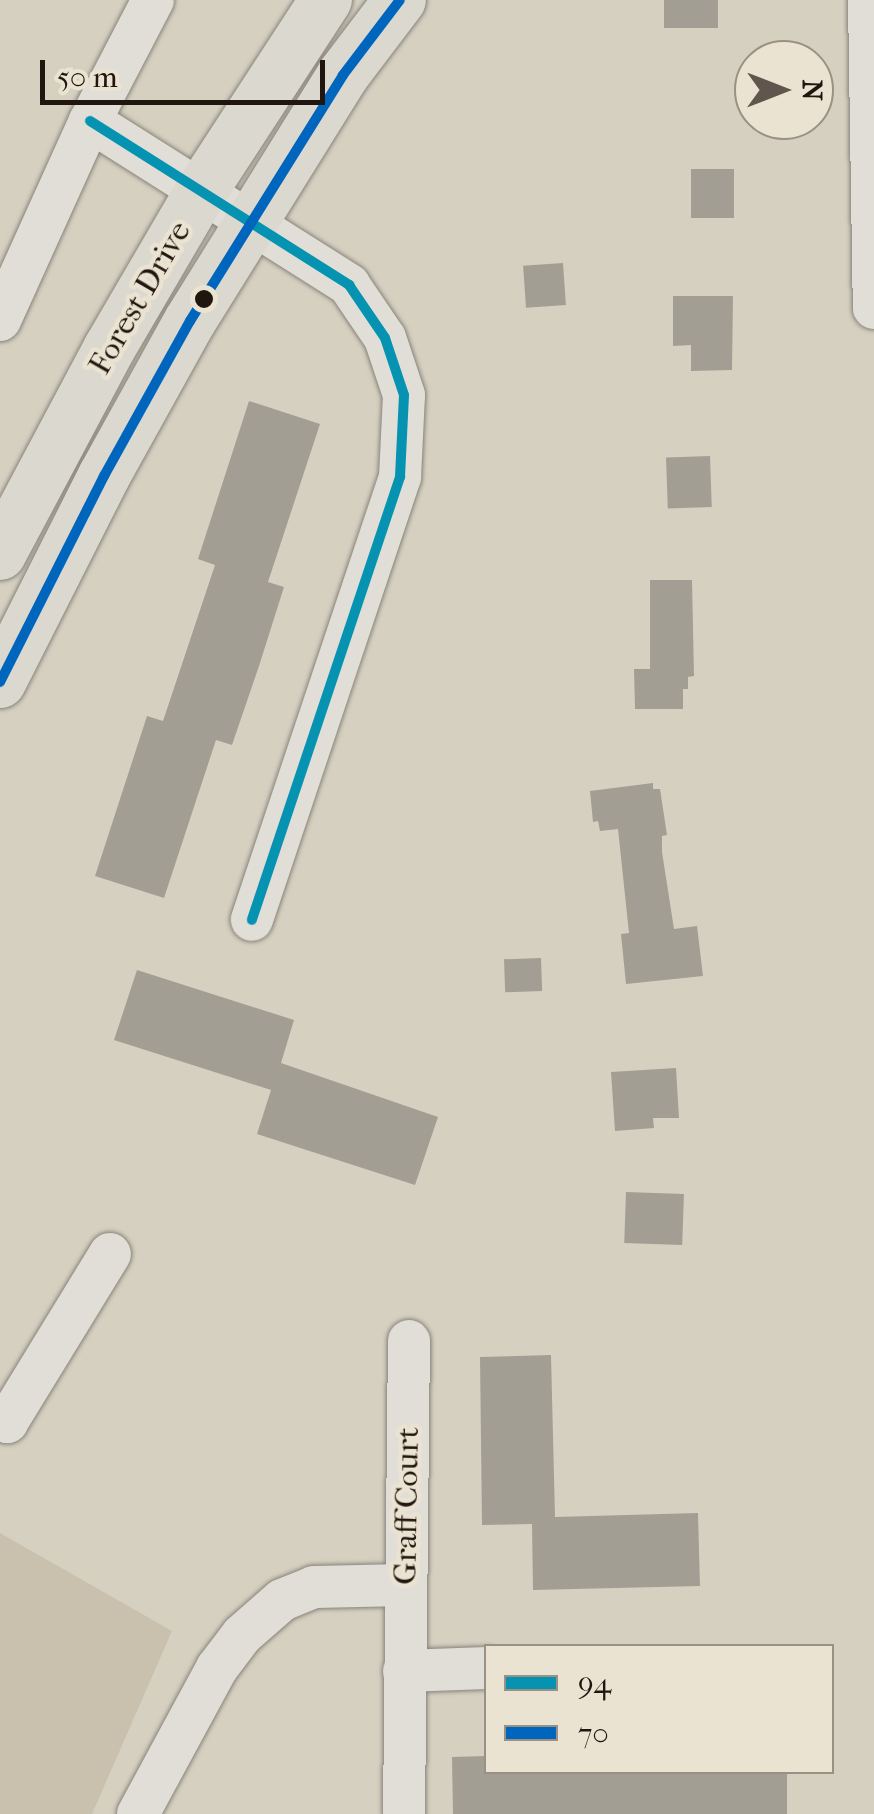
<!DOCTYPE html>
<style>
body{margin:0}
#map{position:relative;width:874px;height:1814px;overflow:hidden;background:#d6d0c1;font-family:"IM FELL French Canon",serif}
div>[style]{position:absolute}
.green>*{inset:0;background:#c9c1ad}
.building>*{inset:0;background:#a39e94;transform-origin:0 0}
.roads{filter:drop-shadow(0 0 2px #88847b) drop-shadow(0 0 2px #88847b)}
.minor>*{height:42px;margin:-21px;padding:0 21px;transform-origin:21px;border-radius:21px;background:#e0ded6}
.major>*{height:52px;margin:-26px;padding:0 26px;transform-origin:26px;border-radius:26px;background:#dbd8cf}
.bus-1>*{height:10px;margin:-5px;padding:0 5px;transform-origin:5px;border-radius:5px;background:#0593b1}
.bus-2>*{height:10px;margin:-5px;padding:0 5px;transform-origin:5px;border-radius:5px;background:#0065bd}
.dots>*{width:28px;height:28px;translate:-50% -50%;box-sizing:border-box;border:5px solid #eae3d2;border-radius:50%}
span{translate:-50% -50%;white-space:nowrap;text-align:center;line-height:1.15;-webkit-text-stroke:9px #eae3d2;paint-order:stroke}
.street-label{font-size:32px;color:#21150f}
.legend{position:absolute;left:484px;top:1644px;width:350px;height:130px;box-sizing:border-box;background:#eae3d2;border:2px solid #9a9184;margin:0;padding:12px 18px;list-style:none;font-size:30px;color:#21150f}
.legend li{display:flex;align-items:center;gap:20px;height:50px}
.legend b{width:50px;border:2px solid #9a9184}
.north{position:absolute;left:734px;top:40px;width:100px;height:100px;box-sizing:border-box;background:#eae3d2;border:2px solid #9a9184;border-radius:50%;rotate:90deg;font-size:28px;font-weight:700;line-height:40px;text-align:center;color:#21150f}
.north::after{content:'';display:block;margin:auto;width:35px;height:45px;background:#60564d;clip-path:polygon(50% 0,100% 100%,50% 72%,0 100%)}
.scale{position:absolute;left:40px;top:60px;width:285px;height:45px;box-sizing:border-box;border:5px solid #21150f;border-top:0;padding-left:12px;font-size:30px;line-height:35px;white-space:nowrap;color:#21150f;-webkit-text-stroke:8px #eae3d2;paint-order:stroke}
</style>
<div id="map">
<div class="green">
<div style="clip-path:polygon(0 1533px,172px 1631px,92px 1814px,0 1814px)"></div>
</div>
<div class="building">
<div style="left:664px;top:0;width:54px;height:28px"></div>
<div style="left:691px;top:169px;width:43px;height:49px"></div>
<div style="left:563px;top:263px;width:42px;height:40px;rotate:86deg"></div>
<div style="clip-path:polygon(673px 296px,733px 296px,732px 370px,691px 371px,691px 345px,673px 346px)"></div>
<div style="clip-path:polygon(249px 401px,320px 424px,268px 582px,284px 587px,259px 666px,232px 745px,216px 740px,164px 898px,95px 876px,147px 716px,163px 721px,215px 565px,198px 559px)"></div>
<div style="left:710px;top:456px;width:51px;height:44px;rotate:88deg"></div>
<div style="clip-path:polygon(650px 580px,692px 580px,694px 676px,688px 677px,688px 689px,683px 689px,683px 709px,635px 709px,634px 669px,650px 669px)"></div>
<div style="clip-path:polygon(653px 783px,653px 789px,660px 789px,667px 835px,662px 836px,662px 852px,674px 929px,697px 926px,703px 976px,626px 984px,621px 934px,629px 933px,618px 829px,600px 831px,598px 821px,593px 822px,590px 791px)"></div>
<div style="left:541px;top:958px;width:33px;height:37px;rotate:88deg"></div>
<div style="clip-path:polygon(137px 970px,294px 1020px,281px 1063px,438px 1117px,415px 1185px,257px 1134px,271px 1090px,114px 1040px)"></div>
<div style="clip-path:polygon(676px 1068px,679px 1118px,653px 1118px,654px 1128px,615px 1131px,611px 1072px)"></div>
<div style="left:626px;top:1192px;width:58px;height:51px;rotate:2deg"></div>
<div style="clip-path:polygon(551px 1355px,555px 1517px,698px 1513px,700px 1586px,533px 1590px,532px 1524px,482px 1525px,480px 1357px)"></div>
<div style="clip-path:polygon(486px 1756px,486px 1772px,787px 1772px,787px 1814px,453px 1814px,452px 1757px)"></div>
</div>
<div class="roads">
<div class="minor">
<div style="left:869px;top:0;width:308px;rotate:89.1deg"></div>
<div style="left:90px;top:121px;width:307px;rotate:32.3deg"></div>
<div style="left:349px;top:285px;width:64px;rotate:55.8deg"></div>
<div style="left:385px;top:338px;width:60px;rotate:71.6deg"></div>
<div style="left:404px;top:395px;width:82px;rotate:92.8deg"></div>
<div style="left:400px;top:477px;width:467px;rotate:108.5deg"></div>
<div style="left:0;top:320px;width:218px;rotate:-65.7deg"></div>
<div style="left:90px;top:121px;width:136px;rotate:-62.5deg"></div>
<div style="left:0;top:1419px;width:8px;rotate:23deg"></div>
<div style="left:7px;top:1422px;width:197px;rotate:-58.5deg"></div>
<div style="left:404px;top:1671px;width:83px;rotate:-2.1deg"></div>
<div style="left:138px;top:1814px;width:166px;rotate:-61.6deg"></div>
<div style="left:217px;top:1668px;width:41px;rotate:-52.9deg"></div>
<div style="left:242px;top:1635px;width:53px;rotate:-41.2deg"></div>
<div style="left:282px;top:1600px;width:35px;rotate:-22deg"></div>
<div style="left:314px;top:1587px;width:91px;rotate:-1.3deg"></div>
<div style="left:404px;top:1814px;width:473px;rotate:-89.4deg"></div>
</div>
<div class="major">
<div style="left:0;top:554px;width:232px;rotate:-62deg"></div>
<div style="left:109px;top:349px;width:184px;rotate:-59.7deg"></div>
<div style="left:202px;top:190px;width:227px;rotate:-56.9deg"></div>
<div style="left:0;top:682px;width:231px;rotate:-63.2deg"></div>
<div style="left:104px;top:476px;width:177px;rotate:-61deg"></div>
<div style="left:190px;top:321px;width:290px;rotate:-58.1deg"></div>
<div style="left:343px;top:75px;width:94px;rotate:-52.8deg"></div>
</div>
</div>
<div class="bus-1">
<div style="left:90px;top:121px;width:307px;rotate:32.3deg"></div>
<div style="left:349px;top:285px;width:64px;rotate:55.8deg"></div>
<div style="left:385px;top:338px;width:60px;rotate:71.6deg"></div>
<div style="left:404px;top:395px;width:82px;rotate:92.8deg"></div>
<div style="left:400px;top:477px;width:467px;rotate:108.5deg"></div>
</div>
<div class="bus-2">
<div style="left:0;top:682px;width:231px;rotate:-63.2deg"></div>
<div style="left:104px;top:476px;width:177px;rotate:-61deg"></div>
<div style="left:190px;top:321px;width:290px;rotate:-58.1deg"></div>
<div style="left:343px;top:75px;width:94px;rotate:-52.8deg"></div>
</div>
<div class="dots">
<div style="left:204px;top:299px;background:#21150f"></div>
</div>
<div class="street-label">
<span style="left:140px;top:298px;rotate:-60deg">Forest Drive</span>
<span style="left:407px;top:1506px;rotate:-89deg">Graff Court</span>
</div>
<ul class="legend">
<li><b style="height:12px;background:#0593b1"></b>94</li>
<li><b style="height:12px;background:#0065bd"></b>70</li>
</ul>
<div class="north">N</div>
<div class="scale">50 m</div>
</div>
